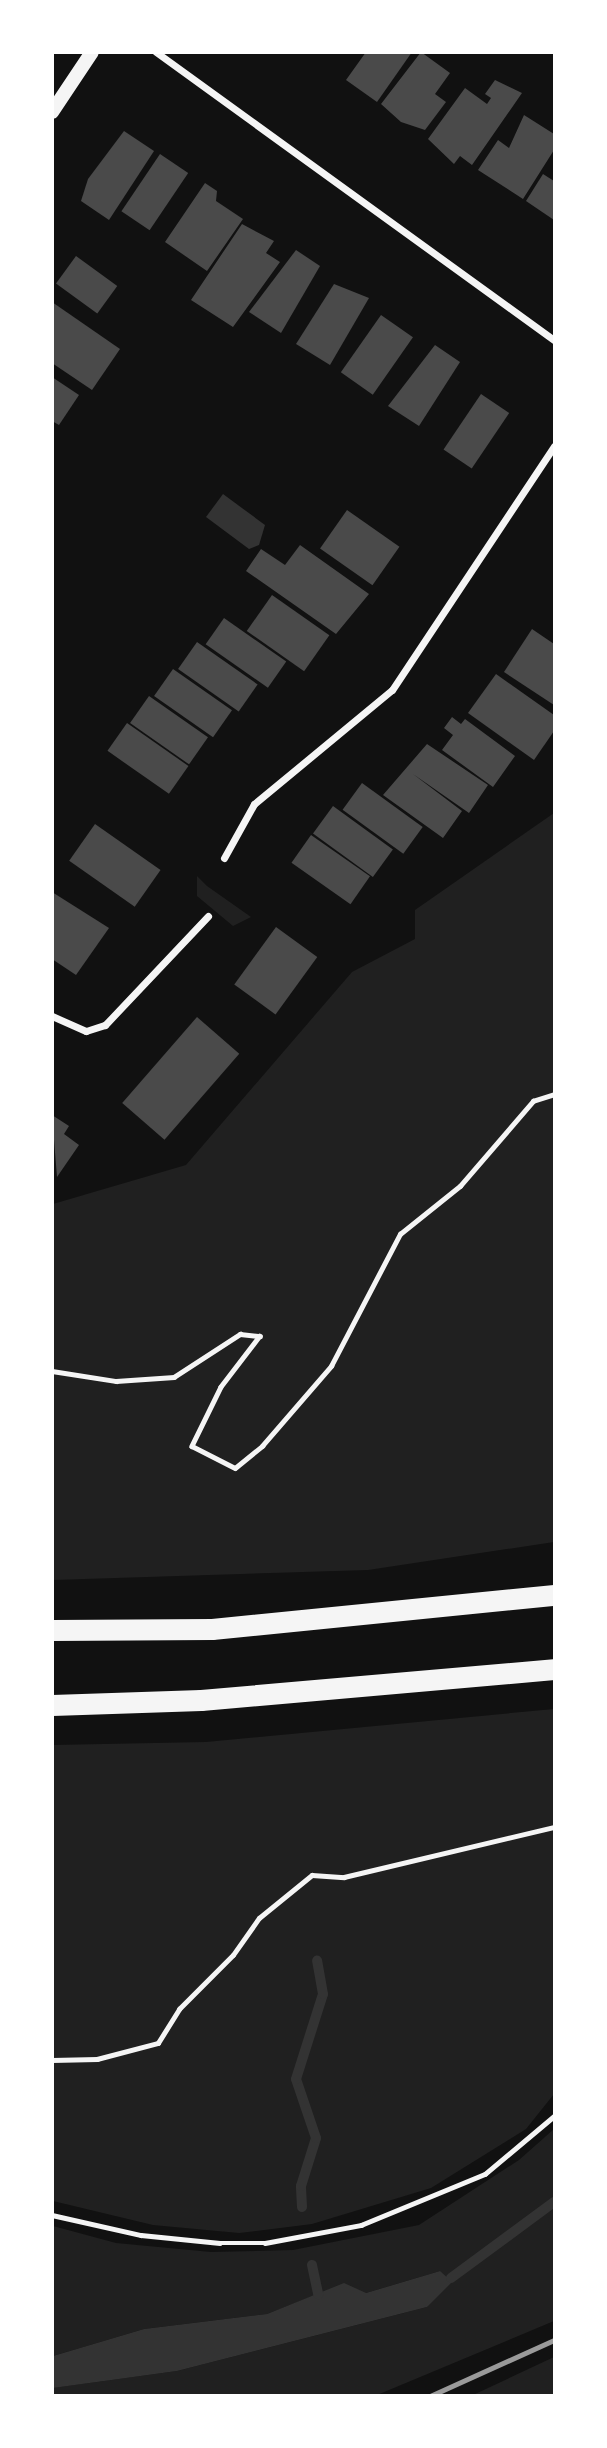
<!DOCTYPE html>
<style>
body{margin:0}
#map{position:relative;width:607px;height:2448px;overflow:hidden;background:#111;font-family:"Varela Round",sans-serif}
div>[style]{position:absolute}
.green>*{inset:0;background:#202020}
.water>*{inset:0;background:#333}
.stream>*{height:10px;margin:-5px;padding:0 5px;transform-origin:5px;border-radius:5px;background:#333}
.building>*{inset:0;background:#4a4a4a;transform-origin:0 0}
.path>*{height:4.5px;margin:-2.25px;padding:0 2.25px;transform-origin:2.25px;border-radius:2.25px;background:#f5f5f5}
.minor>*{height:7px;margin:-3.5px;padding:0 3.5px;transform-origin:3.5px;border-radius:3.5px;background:#f5f5f5}
.secondary>*{height:14px;margin:-7px;padding:0 7px;transform-origin:7px;border-radius:7px;background:#f5f5f5}
.motorway>*{height:21px;margin:-10.5px;padding:0 10.5px;transform-origin:10.5px;border-radius:10.5px;background:#f5f5f5}
.rail>*{height:5px;margin:-2.5px;padding:0 2.5px;transform-origin:2.5px;border-radius:2.5px;background:#9a9a9a}
span{translate:-50% -50%;white-space:nowrap;text-align:center;line-height:1.15;-webkit-text-stroke:7px #fff;paint-order:stroke}
.frame{position:absolute;inset:0;border:54px solid #fff;pointer-events:none}
</style>
<div id="map">
<div class="green">
<div style="clip-path:polygon(554px 813px,554px 1542px,368px 1570px,53px 1580px,53px 1204px,186px 1165px,352px 972px,415px 939px,415px 910px)"></div>
<div style="clip-path:polygon(197px 876px,207px 886px,251px 917px,233px 926px,197px 896px)"></div>
<div style="clip-path:polygon(554px 1709px,554px 2094px,526px 2129px,431px 2188px,312px 2224px,239px 2233px,153px 2225px,53px 2201px,53px 1745px,206px 1742px)"></div>
<div style="clip-path:polygon(554px 2129px,554px 2321px,377px 2395px,53px 2396px,52px 2388px,177px 2371px,427px 2307px,440px 2271px,366px 2293px,318px 2294px,267px 2314px,144px 2329px,53px 2356px,53px 2226px,116px 2243px,211px 2252px,293px 2250px,419px 2225px,519px 2160px)"></div>
<div style="clip-path:polygon(554px 2357px,554px 2395px,473px 2395px)"></div>
</div>
<div class="water">
<div style="clip-path:polygon(223px 494px,265px 525px,259px 545px,249px 549px,206px 517px)"></div>
<div style="clip-path:polygon(440px 2271px,452px 2282px,427px 2307px,177px 2371px,53px 2388px,53px 2356px,144px 2329px,267px 2314px,344px 2283px,366px 2293px)"></div>
</div>
<div class="stream">
<div style="left:302px;top:2207px;width:21px;rotate:-93deg"></div>
<div style="left:301px;top:2186px;width:50px;rotate:-72.6deg"></div>
<div style="left:316px;top:2138px;width:62px;rotate:-108.7deg"></div>
<div style="left:296px;top:2079px;width:89px;rotate:-72.4deg"></div>
<div style="left:323px;top:1994px;width:34px;rotate:-100deg"></div>
<div style="left:312px;top:2265px;width:30px;rotate:78deg"></div>
<div style="left:451px;top:2278px;width:128px;rotate:-36.4deg"></div>
</div>
<div class="building">
<div style="clip-path:polygon(366px 52px,412px 52px,377px 102px,346px 80px)"></div>
<div style="clip-path:polygon(421px 52px,450px 73px,435px 94px,446px 102px,425px 130px,401px 122px,381px 104px)"></div>
<div style="clip-path:polygon(495px 80px,522px 93px,472px 165px,460px 156px,454px 164px,428px 139px,465px 88px,487px 104px,491px 98px,485px 94px)"></div>
<div style="clip-path:polygon(524px 115px,554px 134px,554px 150px,523px 199px,478px 170px,498px 140px,509px 148px)"></div>
<div style="clip-path:polygon(124px 131px,154px 151px,109px 220px,81px 201px,88px 179px)"></div>
<div style="left:160px;top:154px;width:34px;height:69px;rotate:34deg"></div>
<div style="clip-path:polygon(543px 174px,554px 181px,554px 220px,526px 201px)"></div>
<div style="clip-path:polygon(205px 183px,217px 191px,216px 201px,243px 219px,207px 271px,165px 242px)"></div>
<div style="clip-path:polygon(242px 224px,274px 241px,266px 253px,280px 262px,233px 327px,191px 300px)"></div>
<div style="clip-path:polygon(296px 250px,320px 266px,281px 333px,249px 312px)"></div>
<div style="left:76px;top:256px;width:51px;height:34px;rotate:36deg"></div>
<div style="clip-path:polygon(334px 284px,369px 298px,330px 365px,296px 344px)"></div>
<div style="clip-path:polygon(52px 302px,120px 349px,92px 390px,52px 363px)"></div>
<div style="left:381px;top:315px;width:39px;height:70px;rotate:35deg"></div>
<div style="clip-path:polygon(435px 345px,460px 362px,419px 426px,388px 406px)"></div>
<div style="clip-path:polygon(52px 377px,79px 395px,59px 425px,52px 421px)"></div>
<div style="left:481px;top:394px;width:34px;height:67px;rotate:34deg"></div>
<div style="left:347px;top:510px;width:64px;height:47px;rotate:35deg"></div>
<div style="clip-path:polygon(300px 545px,369px 594px,336px 634px,246px 571px,261px 549px,285px 565px)"></div>
<div style="left:272px;top:595px;width:70px;height:44px;rotate:35deg"></div>
<div style="left:224px;top:618px;width:76px;height:32px;rotate:35deg"></div>
<div style="clip-path:polygon(532px 629px,554px 644px,554px 705px,504px 672px)"></div>
<div style="left:197px;top:642px;width:74px;height:33px;rotate:35deg"></div>
<div style="left:173px;top:669px;width:72px;height:33px;rotate:35deg"></div>
<div style="clip-path:polygon(496px 674px,554px 715px,554px 731px,534px 760px,468px 713px)"></div>
<div style="left:149px;top:696px;width:72px;height:33px;rotate:35deg"></div>
<div style="clip-path:polygon(452px 717px,461px 724px,465px 719px,515px 756px,493px 787px,442px 750px,453px 735px,444px 728px)"></div>
<div style="left:127px;top:723px;width:75px;height:34px;rotate:35deg"></div>
<div style="clip-path:polygon(427px 744px,488px 785px,469px 813px,413px 774px,462px 811px,443px 838px,383px 795px)"></div>
<div style="left:362px;top:783px;width:75px;height:33px;rotate:36deg"></div>
<div style="left:333px;top:806px;width:74px;height:34px;rotate:36deg"></div>
<div style="left:95px;top:824px;width:80px;height:45px;rotate:35deg"></div>
<div style="left:311px;top:835px;width:72px;height:34px;rotate:35deg"></div>
<div style="clip-path:polygon(52px 892px,109px 928px,76px 975px,52px 959px)"></div>
<div style="left:276px;top:927px;width:51px;height:71px;rotate:36deg"></div>
<div style="left:197px;top:1017px;width:56px;height:114px;rotate:41deg"></div>
<div style="clip-path:polygon(52px 1115px,69px 1126px,64px 1134px,79px 1145px,57px 1177px)"></div>
</div>
<div class="path">
<div style="left:52px;top:1371px;width:65px;rotate:8.9deg"></div>
<div style="left:116px;top:1381px;width:58px;rotate:-3.9deg"></div>
<div style="left:174px;top:1377px;width:79px;rotate:-33.1deg"></div>
<div style="left:240px;top:1334px;width:20px;rotate:6deg"></div>
<div style="left:260px;top:1336px;width:64px;rotate:127.4deg"></div>
<div style="left:221px;top:1387px;width:66px;rotate:116.2deg"></div>
<div style="left:192px;top:1446px;width:48px;rotate:27.1deg"></div>
<div style="left:235px;top:1468px;width:35px;rotate:-39deg"></div>
<div style="left:262px;top:1446px;width:106px;rotate:-49.2deg"></div>
<div style="left:331px;top:1366px;width:149px;rotate:-62.4deg"></div>
<div style="left:400px;top:1234px;width:77px;rotate:-38.7deg"></div>
<div style="left:460px;top:1186px;width:112px;rotate:-49.3deg"></div>
<div style="left:533px;top:1101px;width:22px;rotate:-18deg"></div>
<div style="left:52px;top:2060px;width:45px;rotate:-1.3deg"></div>
<div style="left:97px;top:2059px;width:63px;rotate:-14.7deg"></div>
<div style="left:158px;top:2043px;width:40px;rotate:-58deg"></div>
<div style="left:179px;top:2009px;width:76px;rotate:-45deg"></div>
<div style="left:233px;top:1955px;width:45px;rotate:-54.9deg"></div>
<div style="left:259px;top:1918px;width:68px;rotate:-39.1deg"></div>
<div style="left:312px;top:1875px;width:32px;rotate:4deg"></div>
<div style="left:344px;top:1877px;width:216px;rotate:-13.4deg"></div>
<div style="left:52px;top:2215px;width:91px;rotate:12.7deg"></div>
<div style="left:141px;top:2235px;width:79px;rotate:5.8deg"></div>
<div style="left:220px;top:2243px;width:45px"></div>
<div style="left:265px;top:2243px;width:98px;rotate:-10.6deg"></div>
<div style="left:361px;top:2225px;width:134px;rotate:-22.4deg"></div>
<div style="left:485px;top:2174px;width:90px;rotate:-40deg"></div>
</div>
<div class="minor">
<div style="left:156px;top:52px;width:491px;rotate:35.9deg"></div>
<div style="left:224px;top:858px;width:62px;rotate:-60.9deg"></div>
<div style="left:254px;top:804px;width:179px;rotate:-39.6deg"></div>
<div style="left:392px;top:690px;width:293px;rotate:-56.4deg"></div>
<div style="left:52px;top:1016px;width:37px;rotate:24deg"></div>
<div style="left:86px;top:1031px;width:20px;rotate:-18deg"></div>
<div style="left:105px;top:1025px;width:150px;rotate:-46.6deg"></div>
</div>
<div class="secondary">
<div style="left:52px;top:112px;width:72px;rotate:-56.3deg"></div>
</div>
<div class="motorway">
<div style="left:52px;top:1630px;width:160px;rotate:-0.4deg"></div>
<div style="left:212px;top:1629px;width:344px;rotate:-5.7deg"></div>
<div style="left:52px;top:1705px;width:149px;rotate:-1.9deg"></div>
<div style="left:201px;top:1700px;width:354px;rotate:-5deg"></div>
</div>
<div class="rail">
<div style="left:430px;top:2396px;width:136px;rotate:-24.3deg"></div>
</div>
<div class="frame"></div>
</div>
